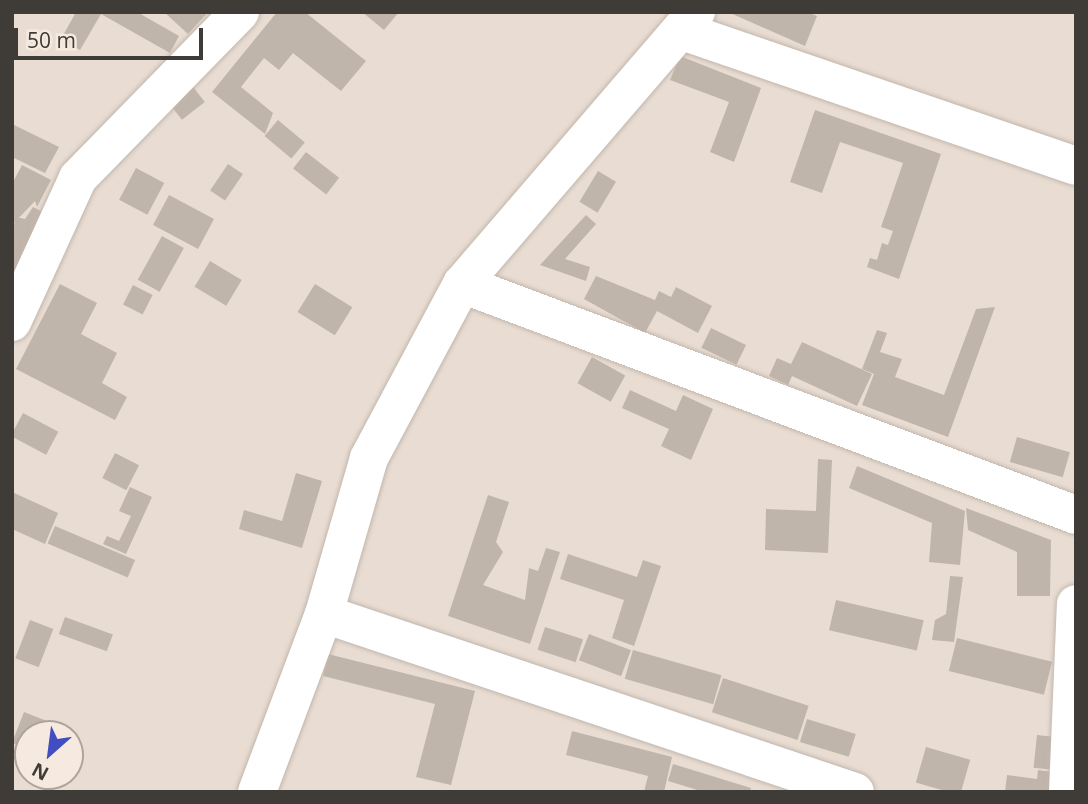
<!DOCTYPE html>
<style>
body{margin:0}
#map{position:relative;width:1088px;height:804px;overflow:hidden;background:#e9ddd3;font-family:"Open Sans",sans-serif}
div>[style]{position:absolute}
.building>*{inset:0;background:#c0b5ab;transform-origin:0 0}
.roads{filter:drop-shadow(0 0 2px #c2b6ac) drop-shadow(0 0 2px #c2b6ac)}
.minor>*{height:38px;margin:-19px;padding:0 19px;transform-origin:19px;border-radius:19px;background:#fff}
span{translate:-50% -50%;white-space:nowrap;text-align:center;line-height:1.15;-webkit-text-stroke:5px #f6eae0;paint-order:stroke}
.frame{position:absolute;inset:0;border:14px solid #3f3b36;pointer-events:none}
.north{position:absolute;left:14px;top:720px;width:70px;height:70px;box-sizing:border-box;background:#f6eae0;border:2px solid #ada49c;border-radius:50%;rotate:208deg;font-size:19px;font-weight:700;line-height:28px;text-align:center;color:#3f3b36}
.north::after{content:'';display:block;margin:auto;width:24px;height:32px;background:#414dc1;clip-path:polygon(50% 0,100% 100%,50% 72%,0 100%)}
.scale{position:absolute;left:14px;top:28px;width:189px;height:32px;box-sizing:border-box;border:4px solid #3f3b36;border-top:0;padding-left:9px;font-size:21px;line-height:24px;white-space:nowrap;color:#3f3b36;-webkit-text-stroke:5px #f6eae0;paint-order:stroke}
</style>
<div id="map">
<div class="building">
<div style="clip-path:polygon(76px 12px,137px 12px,179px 36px,170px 53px,101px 14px,80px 50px,61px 39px)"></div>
<div style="clip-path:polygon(164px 12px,208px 12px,188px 34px)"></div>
<div style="clip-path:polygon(277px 12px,305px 12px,366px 61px,341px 91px,293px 53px,279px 70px,264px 58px,241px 87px,273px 113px,265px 134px,212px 92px)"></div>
<div style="clip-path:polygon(362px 12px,399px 12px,384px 30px)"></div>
<div style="clip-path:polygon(728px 12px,807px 12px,817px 16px,805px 46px)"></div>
<div style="clip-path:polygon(680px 56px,761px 88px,734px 162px,710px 152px,729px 102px,670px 80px)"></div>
<div style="left:190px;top:83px;width:24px;height:29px;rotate:52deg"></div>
<div style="clip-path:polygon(815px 110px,941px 154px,899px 279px,867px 267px,870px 258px,877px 260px,882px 243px,888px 245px,893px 231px,881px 227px,903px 163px,840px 142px,822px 193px,790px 182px)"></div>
<div style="left:278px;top:120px;width:35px;height:21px;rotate:40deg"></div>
<div style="clip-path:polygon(12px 124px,59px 147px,45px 173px,12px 157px)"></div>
<div style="left:306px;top:152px;width:42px;height:21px;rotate:38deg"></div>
<div style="left:228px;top:164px;width:18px;height:32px;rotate:34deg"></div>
<div style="clip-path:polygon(22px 165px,51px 180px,37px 207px,35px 201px,12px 225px,12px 184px)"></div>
<div style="left:136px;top:168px;width:32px;height:36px;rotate:28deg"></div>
<div style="left:598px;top:171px;width:21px;height:36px;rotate:31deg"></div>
<div style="left:169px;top:195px;width:51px;height:34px;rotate:28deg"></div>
<div style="clip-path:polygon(33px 207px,41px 211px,17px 300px,12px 299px,12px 233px,16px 217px,25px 219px)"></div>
<div style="clip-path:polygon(586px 215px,596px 224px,565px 259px,590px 267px,586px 281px,540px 265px)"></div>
<div style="left:162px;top:236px;width:25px;height:50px;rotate:29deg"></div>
<div style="left:210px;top:261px;width:37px;height:30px;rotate:31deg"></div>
<div style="clip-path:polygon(596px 276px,655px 300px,659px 291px,671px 297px,676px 287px,712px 306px,698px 333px,657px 311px,645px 333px,584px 299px)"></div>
<div style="clip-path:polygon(60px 284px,97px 303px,81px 334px,117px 353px,102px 383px,127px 397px,115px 420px,16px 369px)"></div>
<div style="left:315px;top:284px;width:44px;height:33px;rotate:32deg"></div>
<div style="left:133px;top:285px;width:22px;height:22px;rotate:27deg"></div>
<div style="clip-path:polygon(995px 307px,948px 437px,862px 405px,874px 374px,862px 369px,877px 330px,887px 333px,880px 352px,902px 359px,895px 377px,944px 395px,976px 309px)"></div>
<div style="left:711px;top:328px;width:39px;height:22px;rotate:26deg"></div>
<div style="clip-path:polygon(802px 342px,872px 374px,857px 406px,792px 376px,788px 385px,769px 376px,777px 358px,791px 364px)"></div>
<div style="left:592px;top:357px;width:38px;height:30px;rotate:29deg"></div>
<div style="clip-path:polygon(630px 390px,676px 411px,683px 395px,713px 409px,691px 460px,661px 446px,669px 429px,622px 408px)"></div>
<div style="left:23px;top:413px;width:40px;height:26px;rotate:28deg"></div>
<div style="left:1017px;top:437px;width:55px;height:26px;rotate:16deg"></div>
<div style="left:115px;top:453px;width:27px;height:28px;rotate:27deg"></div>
<div style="clip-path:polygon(818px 459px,832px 460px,828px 553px,765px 550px,766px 509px,816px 511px)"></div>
<div style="clip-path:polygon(857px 466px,965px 511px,960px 565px,929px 562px,932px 523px,849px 488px)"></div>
<div style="clip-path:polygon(296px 473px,322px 481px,302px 548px,239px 529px,244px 510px,282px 521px)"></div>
<div style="clip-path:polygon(130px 487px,152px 497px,126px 554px,103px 544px,107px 536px,119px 541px,131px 516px,119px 511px)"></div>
<div style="clip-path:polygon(12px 492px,58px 513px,45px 544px,12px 529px)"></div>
<div style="clip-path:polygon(488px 495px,509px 502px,496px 542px,503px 552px,483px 585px,525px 600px,529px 568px,538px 571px,546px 548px,560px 552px,530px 644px,448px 616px)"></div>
<div style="clip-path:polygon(966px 508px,1051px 540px,1050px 596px,1017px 596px,1017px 552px,968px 530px)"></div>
<div style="left:55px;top:526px;width:87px;height:19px;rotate:23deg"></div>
<div style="clip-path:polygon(568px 554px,637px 577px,643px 560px,661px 566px,634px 646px,612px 638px,624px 600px,560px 579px)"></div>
<div style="clip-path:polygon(950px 576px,963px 577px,954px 642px,932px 640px,935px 620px,946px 614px)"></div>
<div style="left:836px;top:600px;width:90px;height:31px;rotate:13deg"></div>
<div style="left:65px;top:617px;width:51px;height:18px;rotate:20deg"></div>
<div style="left:30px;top:620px;width:25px;height:41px;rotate:21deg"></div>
<div style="left:545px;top:627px;width:40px;height:24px;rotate:18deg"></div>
<div style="left:589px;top:634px;width:45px;height:28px;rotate:21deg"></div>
<div style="left:957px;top:638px;width:98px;height:34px;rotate:14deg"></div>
<div style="left:633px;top:650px;width:92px;height:30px;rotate:16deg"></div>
<div style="clip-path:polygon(328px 654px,475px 691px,451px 785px,416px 777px,435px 704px,323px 676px)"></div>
<div style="left:723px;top:678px;width:90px;height:36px;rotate:18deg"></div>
<div style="clip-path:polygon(24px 712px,57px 725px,53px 734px,28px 734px,28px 749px,12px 743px)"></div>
<div style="left:807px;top:719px;width:51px;height:24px;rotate:17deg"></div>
<div style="clip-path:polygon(572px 731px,672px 757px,664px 792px,644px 792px,648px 776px,566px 755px)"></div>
<div style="left:1037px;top:735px;width:19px;height:33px;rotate:6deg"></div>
<div style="left:926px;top:747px;width:46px;height:37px;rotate:16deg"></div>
<div style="clip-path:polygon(673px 764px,751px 788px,750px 792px,704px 792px,668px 781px)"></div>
<div style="clip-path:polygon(1038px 770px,1052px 772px,1050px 792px,1005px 792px,1007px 775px,1037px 779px)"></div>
</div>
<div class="roads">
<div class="minor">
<div style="left:682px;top:31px;width:416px;rotate:18.9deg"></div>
<div style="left:462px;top:284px;width:656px;rotate:20.62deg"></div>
<div style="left:12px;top:322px;width:158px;rotate:-65.4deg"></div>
<div style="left:78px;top:178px;width:232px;rotate:-45.7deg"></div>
<div style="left:324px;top:614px;width:560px;rotate:18.53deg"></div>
<div style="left:257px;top:792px;width:190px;rotate:-69.4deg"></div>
<div style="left:324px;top:614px;width:162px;rotate:-73.9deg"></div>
<div style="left:369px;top:458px;width:197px;rotate:-61.9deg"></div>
<div style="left:462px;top:284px;width:359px;rotate:-49.3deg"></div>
<div style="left:1068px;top:792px;width:188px;rotate:-87.6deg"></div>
</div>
</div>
<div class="frame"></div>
<div class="north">N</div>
<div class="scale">50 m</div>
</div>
